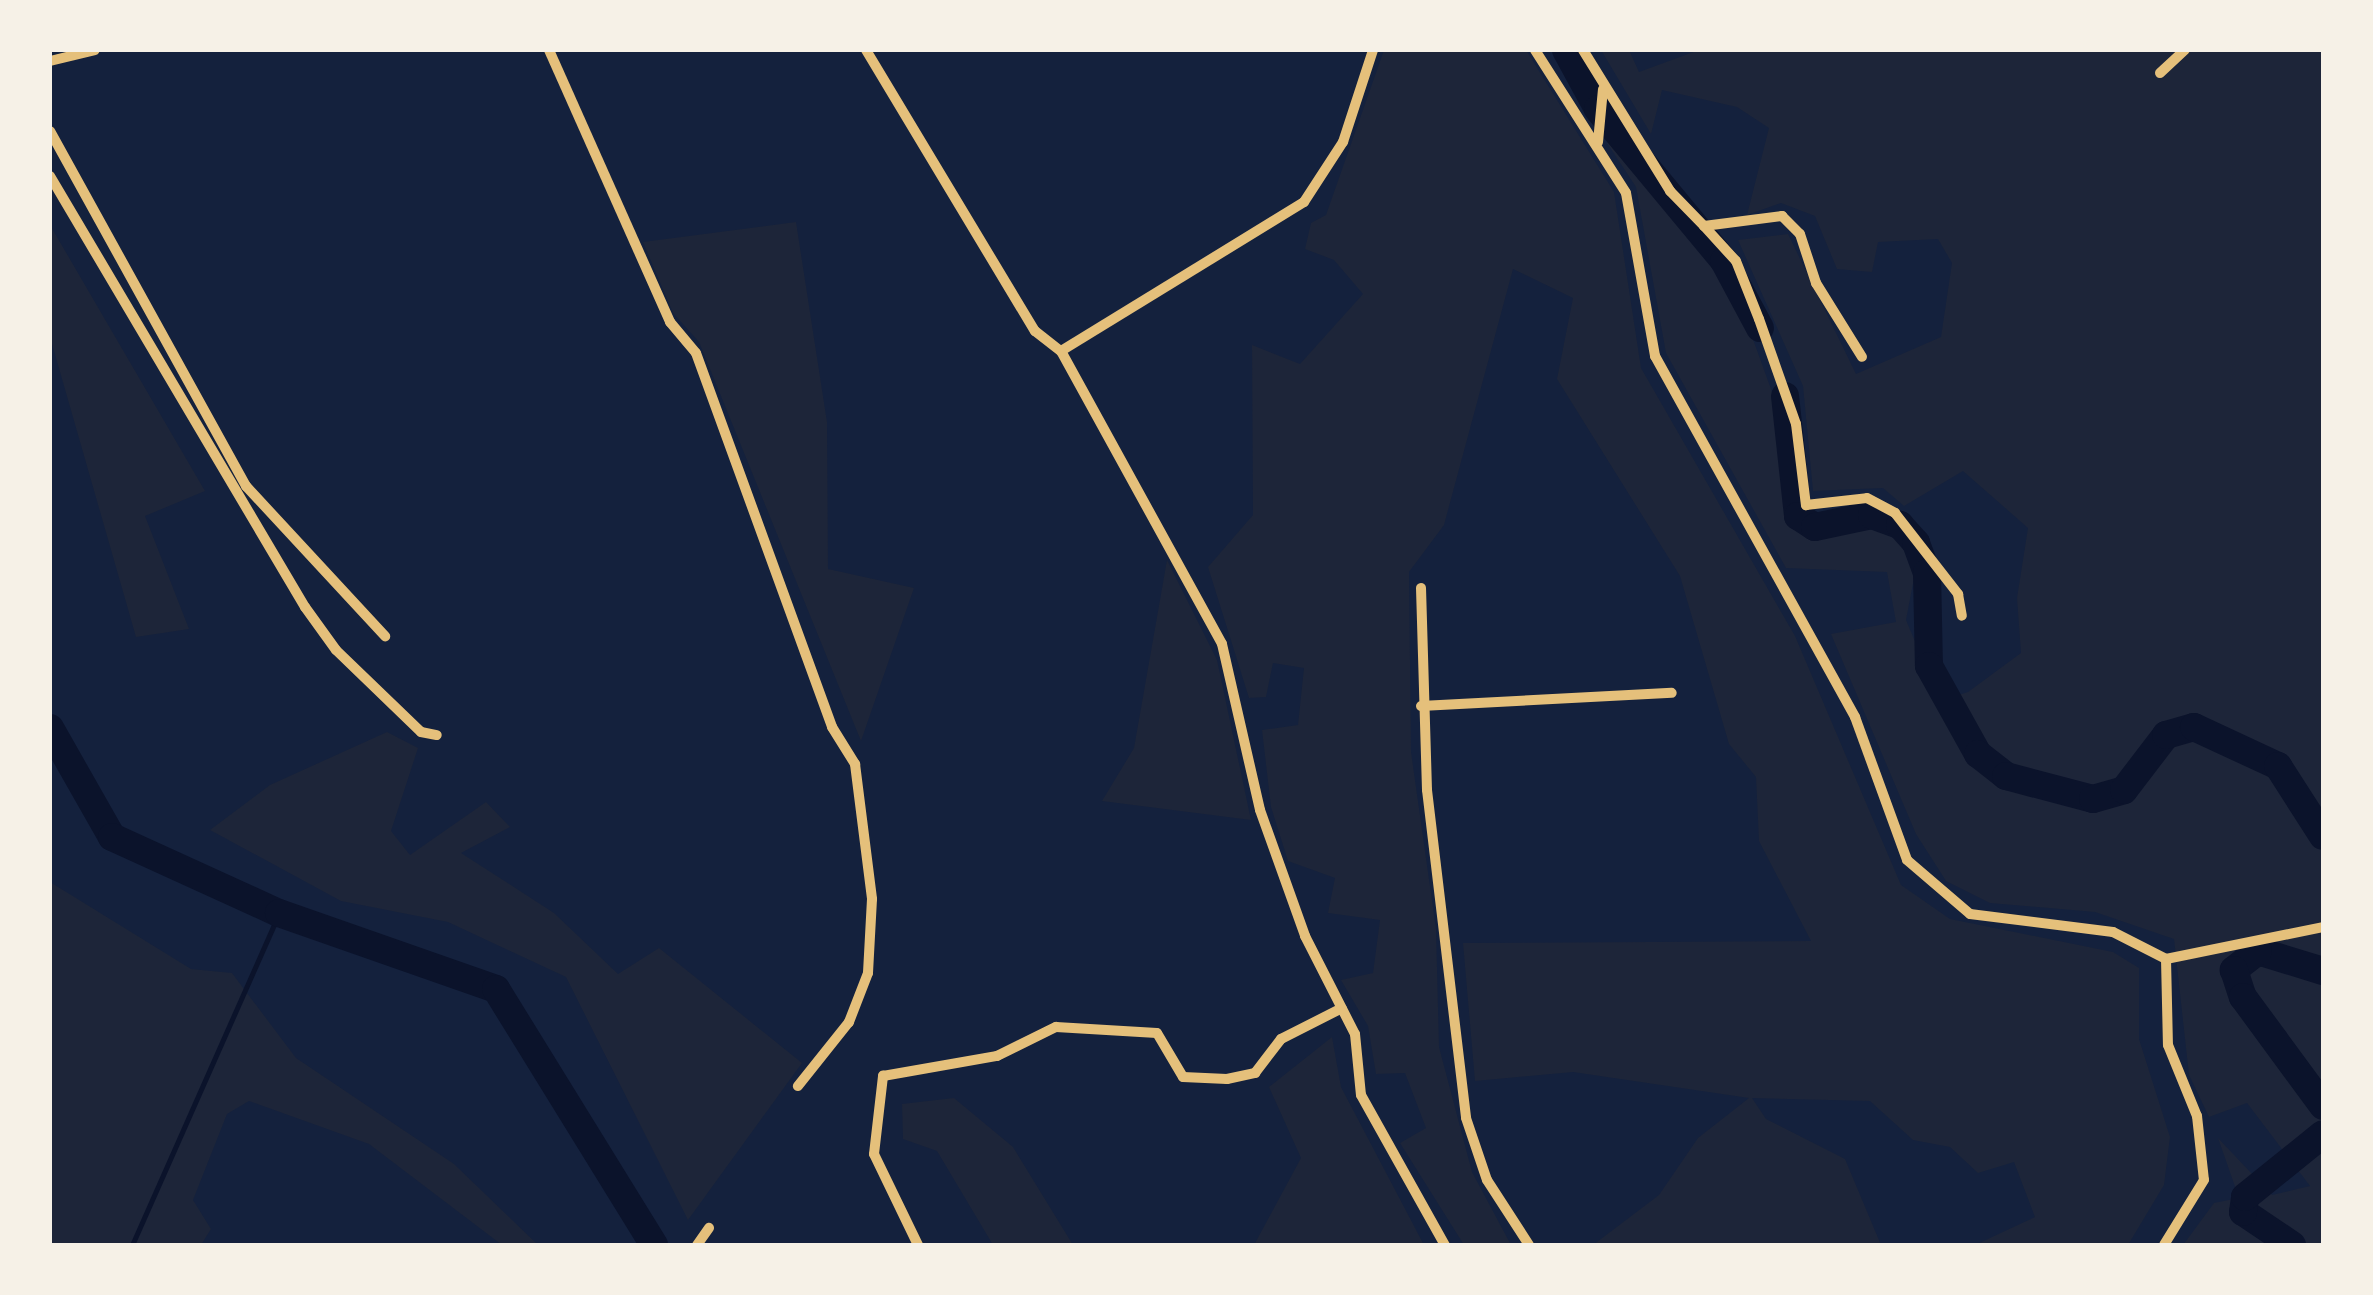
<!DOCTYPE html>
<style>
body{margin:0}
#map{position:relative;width:2373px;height:1295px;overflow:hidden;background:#14213d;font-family:Helvetica,sans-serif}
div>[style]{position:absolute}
.green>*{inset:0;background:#1d2539}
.stream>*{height:5px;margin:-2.5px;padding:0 2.5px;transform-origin:2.5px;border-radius:2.5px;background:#0b132b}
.river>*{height:28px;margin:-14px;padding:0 14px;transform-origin:14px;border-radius:14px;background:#0b132b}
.minor>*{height:10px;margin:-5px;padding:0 5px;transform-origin:5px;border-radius:5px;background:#e5c07b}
span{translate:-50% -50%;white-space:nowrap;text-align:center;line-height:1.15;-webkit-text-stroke:9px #f6f1e7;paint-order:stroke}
.frame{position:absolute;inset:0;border:52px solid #f6f1e7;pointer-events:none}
</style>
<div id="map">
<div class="green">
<div style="clip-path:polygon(1384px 50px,1526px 50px,1614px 192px,1641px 368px,1795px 636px,1901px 885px,1950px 919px,2113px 952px,2139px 968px,2139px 1039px,2170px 1137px,2164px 1185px,2128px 1245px,1975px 1245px,2035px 1217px,2014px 1162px,1978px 1173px,1950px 1147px,1913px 1140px,1870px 1101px,1752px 1098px,1766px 1119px,1845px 1159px,1881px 1245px,1593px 1245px,1659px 1195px,1698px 1138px,1749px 1098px,1573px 1072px,1475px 1081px,1463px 943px,1811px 941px,1759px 841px,1756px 777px,1729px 744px,1680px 576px,1557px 379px,1573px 298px,1513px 269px,1444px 525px,1409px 572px,1411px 752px,1436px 929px,1439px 1047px,1472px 1172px,1511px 1245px,1464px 1245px,1400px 1143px,1426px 1128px,1405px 1073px,1376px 1074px,1368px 1026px,1341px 980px,1373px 973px,1380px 920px,1328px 913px,1335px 878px,1288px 861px,1271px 807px,1262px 730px,1298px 725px,1304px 668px,1273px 663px,1266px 697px,1249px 698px,1208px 567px,1253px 515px,1252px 345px,1300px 364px,1363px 294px,1334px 260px,1305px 249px,1311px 223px,1326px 215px)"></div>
<div style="clip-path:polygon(1601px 50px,1629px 50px,1639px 72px,1699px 50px,2323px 50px,2323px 1245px,2183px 1245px,2214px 1203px,2239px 1198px,2218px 1138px,2272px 1195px,2310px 1186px,2247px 1103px,2209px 1117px,2189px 1075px,2174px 939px,2095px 912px,1990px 903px,1946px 881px,1916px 834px,1831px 634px,1896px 622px,1887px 572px,1786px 568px,1666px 353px,1636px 187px,1607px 143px,1618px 133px,1728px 270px,1784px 425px,1789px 508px,1802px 519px,1870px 513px,1901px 538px,1915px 573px,1906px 620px,1940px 701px,1968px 692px,2021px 653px,2017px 598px,2028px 528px,1963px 471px,1904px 506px,1883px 488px,1813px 491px,1803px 386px,1738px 240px,1788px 234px,1856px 374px,1941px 337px,1952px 263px,1938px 239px,1878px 242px,1872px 272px,1837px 269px,1815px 216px,1781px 203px,1747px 215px,1769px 128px,1737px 107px,1662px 90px,1651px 134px)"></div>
<div style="clip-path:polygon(796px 222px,827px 422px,828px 569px,914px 588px,861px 741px,699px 342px,673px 313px,643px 242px)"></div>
<div style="clip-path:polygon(50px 225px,205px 491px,145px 516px,189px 629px,136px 637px,50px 337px)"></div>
<div style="clip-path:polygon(1167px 560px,1217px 660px,1251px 820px,1102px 801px,1134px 748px)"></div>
<div style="clip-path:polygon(387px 732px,418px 748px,391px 831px,410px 855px,486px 802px,510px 827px,461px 853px,554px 913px,618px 974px,659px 948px,802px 1063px,688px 1220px,566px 977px,448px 922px,341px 901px,210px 830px,270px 785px)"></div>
<div style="clip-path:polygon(50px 882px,191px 969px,232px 973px,296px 1058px,454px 1164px,538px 1245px,502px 1245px,369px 1144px,249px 1101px,227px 1114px,193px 1200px,211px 1229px,201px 1245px,50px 1245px)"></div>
<div style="clip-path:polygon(1332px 1037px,1341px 1087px,1424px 1245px,1254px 1245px,1301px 1158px,1269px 1087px)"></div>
<div style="clip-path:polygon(954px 1098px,1013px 1147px,1073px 1245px,993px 1245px,937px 1151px,903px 1139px,902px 1104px)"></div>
</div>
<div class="stream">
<div style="left:132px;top:1245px;width:363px;rotate:-66.1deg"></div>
</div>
<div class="river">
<div style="left:1566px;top:50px;width:67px;rotate:61.5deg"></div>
<div style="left:1598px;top:109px;width:197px;rotate:50.3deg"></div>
<div style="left:1724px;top:261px;width:76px;rotate:61.8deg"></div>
<div style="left:1785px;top:396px;width:121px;rotate:83.8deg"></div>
<div style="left:1798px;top:516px;width:20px;rotate:33deg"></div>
<div style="left:1815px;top:527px;width:58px;rotate:-11.9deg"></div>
<div style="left:1872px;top:515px;width:30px;rotate:20deg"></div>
<div style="left:1900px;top:525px;width:24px;rotate:48deg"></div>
<div style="left:1916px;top:543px;width:32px;rotate:70deg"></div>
<div style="left:1927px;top:573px;width:93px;rotate:88.8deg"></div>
<div style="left:1929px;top:666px;width:101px;rotate:60.9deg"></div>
<div style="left:1978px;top:754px;width:36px;rotate:38deg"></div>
<div style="left:2006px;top:776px;width:90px;rotate:14.8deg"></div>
<div style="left:2093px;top:799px;width:32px;rotate:-16deg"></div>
<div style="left:2124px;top:790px;width:69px;rotate:-52.6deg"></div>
<div style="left:2166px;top:735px;width:29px;rotate:-16deg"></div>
<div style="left:2194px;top:727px;width:93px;rotate:24.9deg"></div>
<div style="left:2278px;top:766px;width:83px;rotate:57.3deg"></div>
<div style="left:50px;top:728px;width:125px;rotate:60.4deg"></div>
<div style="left:112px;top:837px;width:183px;rotate:24.5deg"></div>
<div style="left:279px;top:913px;width:230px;rotate:19.3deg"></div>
<div style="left:496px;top:989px;width:301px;rotate:58.3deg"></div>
<div style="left:2323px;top:971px;width:68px;rotate:-162.9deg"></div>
<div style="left:2258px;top:951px;width:31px;rotate:142deg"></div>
<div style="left:2234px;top:970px;width:28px;rotate:72deg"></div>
<div style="left:2243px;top:997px;width:135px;rotate:53.7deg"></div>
<div style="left:2292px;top:1245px;width:59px;rotate:-146deg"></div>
<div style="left:2243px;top:1212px;width:15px;rotate:-82deg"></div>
<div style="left:2245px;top:1197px;width:100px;rotate:-38.9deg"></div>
</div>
<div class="minor">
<div style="left:549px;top:50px;width:298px;rotate:66deg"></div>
<div style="left:670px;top:322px;width:40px;rotate:50deg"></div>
<div style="left:696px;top:353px;width:398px;rotate:70deg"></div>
<div style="left:832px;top:727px;width:44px;rotate:58.1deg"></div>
<div style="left:855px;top:764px;width:136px;rotate:82.8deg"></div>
<div style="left:872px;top:899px;width:74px;rotate:93.1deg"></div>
<div style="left:868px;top:973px;width:53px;rotate:111.2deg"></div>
<div style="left:849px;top:1022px;width:82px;rotate:128.6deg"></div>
<div style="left:866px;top:50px;width:328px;rotate:59deg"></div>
<div style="left:1035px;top:331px;width:33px;rotate:38deg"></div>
<div style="left:1061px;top:351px;width:334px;rotate:61.2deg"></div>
<div style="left:1222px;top:644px;width:170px;rotate:77.1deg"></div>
<div style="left:1260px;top:810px;width:134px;rotate:70.3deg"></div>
<div style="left:1305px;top:936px;width:110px;rotate:63deg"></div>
<div style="left:1355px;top:1034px;width:61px;rotate:84.4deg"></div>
<div style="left:1361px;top:1095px;width:172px;rotate:60.8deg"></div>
<div style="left:1535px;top:50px;width:169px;rotate:57.5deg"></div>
<div style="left:1626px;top:193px;width:166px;rotate:79.9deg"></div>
<div style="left:1655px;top:356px;width:413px;rotate:61deg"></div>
<div style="left:1855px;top:717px;width:152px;rotate:70deg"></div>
<div style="left:1907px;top:860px;width:83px;rotate:40.6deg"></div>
<div style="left:1970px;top:914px;width:144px;rotate:7.2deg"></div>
<div style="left:2113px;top:932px;width:59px;rotate:27deg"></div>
<div style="left:2166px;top:959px;width:86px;rotate:88.7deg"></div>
<div style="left:2168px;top:1045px;width:77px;rotate:67.8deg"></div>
<div style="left:2197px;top:1116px;width:64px;rotate:83.8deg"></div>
<div style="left:2204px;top:1180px;width:76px;rotate:121.6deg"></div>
<div style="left:1583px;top:50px;width:166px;rotate:58.3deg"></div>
<div style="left:1670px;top:191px;width:49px;rotate:45.8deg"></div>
<div style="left:1704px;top:226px;width:79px;rotate:-7.3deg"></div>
<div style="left:1782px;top:216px;width:25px;rotate:45deg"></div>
<div style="left:1800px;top:234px;width:52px;rotate:71.9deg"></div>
<div style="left:1816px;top:283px;width:87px;rotate:58.1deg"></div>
<div style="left:50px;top:61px;width:46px;rotate:-13.7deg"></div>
<div style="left:2160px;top:73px;width:34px;rotate:-43deg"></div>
<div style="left:50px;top:131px;width:406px;rotate:61.1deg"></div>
<div style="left:246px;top:486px;width:205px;rotate:47.2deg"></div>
<div style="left:1598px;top:142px;width:53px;rotate:-84.6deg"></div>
<div style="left:50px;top:176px;width:501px;rotate:59.39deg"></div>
<div style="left:305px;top:607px;width:53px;rotate:54.2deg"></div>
<div style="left:336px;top:650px;width:118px;rotate:44deg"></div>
<div style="left:421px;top:732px;width:16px;rotate:11deg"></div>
<div style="left:1704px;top:226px;width:47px;rotate:47.6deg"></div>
<div style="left:1736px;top:261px;width:62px;rotate:68.4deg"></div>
<div style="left:1759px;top:319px;width:111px;rotate:70.6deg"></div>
<div style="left:1796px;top:424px;width:82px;rotate:83deg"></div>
<div style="left:1806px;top:505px;width:61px;rotate:-6.5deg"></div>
<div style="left:1867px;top:498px;width:32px;rotate:28deg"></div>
<div style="left:1895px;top:513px;width:103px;rotate:52.1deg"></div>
<div style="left:1958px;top:594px;width:22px;rotate:80deg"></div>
<div style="left:1061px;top:351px;width:285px;rotate:-31.5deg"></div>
<div style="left:1304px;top:202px;width:72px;rotate:-57deg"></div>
<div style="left:1343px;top:142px;width:97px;rotate:-71.9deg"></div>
<div style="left:1421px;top:588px;width:202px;rotate:88.3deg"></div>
<div style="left:1427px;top:790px;width:330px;rotate:83.2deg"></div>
<div style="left:1466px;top:1118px;width:65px;rotate:71.3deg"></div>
<div style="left:1487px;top:1180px;width:77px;rotate:57.1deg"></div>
<div style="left:1421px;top:706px;width:251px;rotate:-3deg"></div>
<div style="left:2166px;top:959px;width:160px;rotate:-11.5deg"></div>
<div style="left:697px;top:1245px;width:21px;rotate:-55deg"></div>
<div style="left:918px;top:1245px;width:101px;rotate:-115.8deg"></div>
<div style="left:874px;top:1154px;width:79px;rotate:-83.4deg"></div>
<div style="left:883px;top:1076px;width:116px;rotate:-10deg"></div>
<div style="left:997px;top:1056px;width:66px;rotate:-26.2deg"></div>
<div style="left:1056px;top:1027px;width:101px;rotate:3.4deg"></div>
<div style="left:1157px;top:1033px;width:51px;rotate:59.4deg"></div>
<div style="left:1183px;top:1077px;width:44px;rotate:2.6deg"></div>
<div style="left:1227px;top:1079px;width:29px;rotate:-12deg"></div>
<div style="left:1255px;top:1073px;width:43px;rotate:-52.6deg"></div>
<div style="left:1281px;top:1039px;width:68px;rotate:-26.9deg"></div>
</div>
<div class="frame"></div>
</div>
